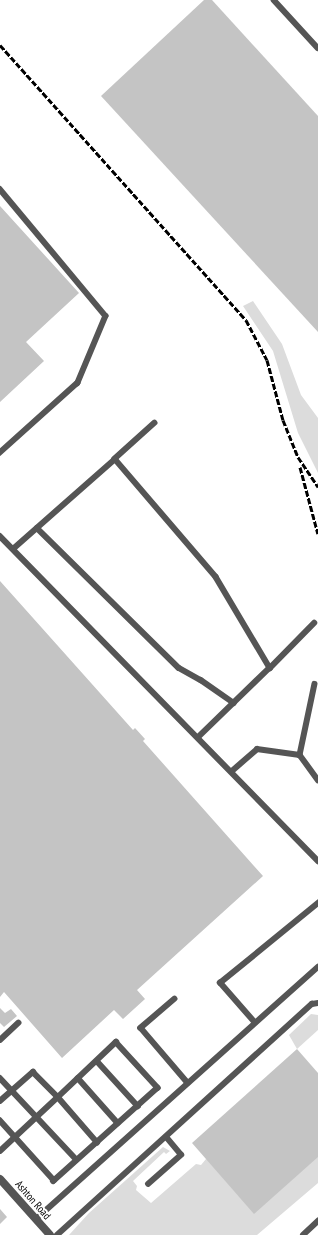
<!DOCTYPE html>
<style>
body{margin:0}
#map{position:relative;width:318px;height:1235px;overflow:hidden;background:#fff;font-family:"PT Sans Narrow",sans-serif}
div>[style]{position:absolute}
.green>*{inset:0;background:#dcdcdc}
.building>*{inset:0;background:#c4c4c4}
.lane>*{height:5.5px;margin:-2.75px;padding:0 2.75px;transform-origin:2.75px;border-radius:2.75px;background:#555}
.street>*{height:8px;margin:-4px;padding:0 4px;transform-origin:4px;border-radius:4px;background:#555}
.rail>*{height:3px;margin-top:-1.5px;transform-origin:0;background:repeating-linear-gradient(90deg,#000 0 6px,transparent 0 8px)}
span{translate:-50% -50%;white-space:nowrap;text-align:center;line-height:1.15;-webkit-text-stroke:4px #fff;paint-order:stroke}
.street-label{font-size:11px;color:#000}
</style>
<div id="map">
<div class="green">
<div style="clip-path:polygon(253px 301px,282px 344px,301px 395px,318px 418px,318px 473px,298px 433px,273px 351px,243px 306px)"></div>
<div style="clip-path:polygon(311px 1014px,318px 1015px,318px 1030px,297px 1049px,289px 1035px)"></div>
<div style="clip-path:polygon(163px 1147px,170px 1151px,166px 1154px,164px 1152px,133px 1181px,137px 1186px,136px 1190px,151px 1203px,196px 1164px,201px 1165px,206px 1159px,318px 1157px,318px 1183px,257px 1235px,69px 1235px,89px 1213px)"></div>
</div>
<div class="building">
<div style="clip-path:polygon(204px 0,212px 0,318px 116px,318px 332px,101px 96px)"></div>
<div style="clip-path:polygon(0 206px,79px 293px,26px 342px,44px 361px,0 402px)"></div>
<div style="clip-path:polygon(0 581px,133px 730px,135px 728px,145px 739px,143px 741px,263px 876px,137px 990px,145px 999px,123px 1019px,114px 1010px,62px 1058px,4px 992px,0 997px)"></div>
<div style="clip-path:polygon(0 1008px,5px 1013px,11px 1009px,17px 1016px,4px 1027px,0 1023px)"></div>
<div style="clip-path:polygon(297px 1049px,318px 1073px,318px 1157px,254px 1214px,192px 1143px)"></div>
<div style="clip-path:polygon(0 1209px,7px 1217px,0 1224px)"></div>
</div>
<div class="lane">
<div style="left:274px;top:0;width:65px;rotate:47.5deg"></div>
<div style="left:0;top:189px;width:165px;rotate:50.2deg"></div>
<div style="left:106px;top:316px;width:73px;rotate:112.7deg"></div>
<div style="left:78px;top:383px;width:105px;rotate:138.1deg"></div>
<div style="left:155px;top:423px;width:54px;rotate:138deg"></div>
<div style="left:115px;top:459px;width:155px;rotate:49.4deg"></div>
<div style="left:216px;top:577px;width:106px;rotate:59.3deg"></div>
<div style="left:270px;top:668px;width:99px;rotate:135.8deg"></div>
<div style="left:37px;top:528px;width:199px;rotate:44.6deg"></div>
<div style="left:179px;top:668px;width:25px;rotate:29deg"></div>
<div style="left:201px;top:680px;width:40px;rotate:34.9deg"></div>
<div style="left:0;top:536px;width:455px;rotate:45.6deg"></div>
<div style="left:13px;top:549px;width:136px;rotate:-41.4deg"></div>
<div style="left:270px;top:668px;width:63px;rotate:-45.6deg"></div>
<div style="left:315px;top:684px;width:73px;rotate:101.9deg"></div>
<div style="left:300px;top:755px;width:31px;rotate:54deg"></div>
<div style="left:232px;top:771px;width:33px;rotate:-41deg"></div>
<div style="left:257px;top:749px;width:43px;rotate:7.9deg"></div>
<div style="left:175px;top:999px;width:45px;rotate:139.5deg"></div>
<div style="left:141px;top:1028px;width:72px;rotate:49.5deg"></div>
<div style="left:255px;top:1023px;width:53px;rotate:-131.2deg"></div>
<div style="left:220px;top:983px;width:127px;rotate:-39.2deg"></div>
<div style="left:0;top:1040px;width:25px;rotate:-43deg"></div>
<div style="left:97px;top:1061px;width:61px;rotate:47.7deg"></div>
<div style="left:0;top:1078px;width:112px;rotate:46.8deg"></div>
<div style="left:78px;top:1078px;width:60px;rotate:48.4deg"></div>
<div style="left:0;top:1101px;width:44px;rotate:-41.3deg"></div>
<div style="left:33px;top:1072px;width:35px;rotate:45deg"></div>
<div style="left:58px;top:1097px;width:80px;rotate:-43.5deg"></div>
<div style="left:116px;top:1042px;width:62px;rotate:47.6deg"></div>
<div style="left:158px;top:1088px;width:140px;rotate:138.2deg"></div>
<div style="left:54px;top:1181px;width:81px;rotate:-132deg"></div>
<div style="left:0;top:1151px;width:79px;rotate:-43deg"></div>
<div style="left:58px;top:1097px;width:60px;rotate:49.1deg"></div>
<div style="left:148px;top:1184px;width:44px;rotate:-41.3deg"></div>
<div style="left:181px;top:1155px;width:23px;rotate:-130deg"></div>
<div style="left:36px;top:1219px;width:378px;rotate:-41.8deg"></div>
<div style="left:57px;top:1235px;width:344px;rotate:-42.2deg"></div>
<div style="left:312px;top:1004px;width:6px;rotate:-9deg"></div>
<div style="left:303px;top:1235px;width:21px;rotate:-43deg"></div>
</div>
<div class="street">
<div style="left:0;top:1179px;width:75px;rotate:48.2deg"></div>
</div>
<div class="rail">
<div style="left:0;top:45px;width:369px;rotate:48.2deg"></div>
<div style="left:246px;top:320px;width:45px;rotate:62.3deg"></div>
<div style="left:267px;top:360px;width:62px;rotate:75.1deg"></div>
<div style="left:283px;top:420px;width:40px;rotate:68deg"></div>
<div style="left:298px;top:457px;width:36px;rotate:56deg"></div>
<div style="left:300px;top:467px;width:69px;rotate:75deg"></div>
</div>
<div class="street-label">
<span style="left:33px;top:1200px;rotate:49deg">Ashton Road</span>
</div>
</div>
